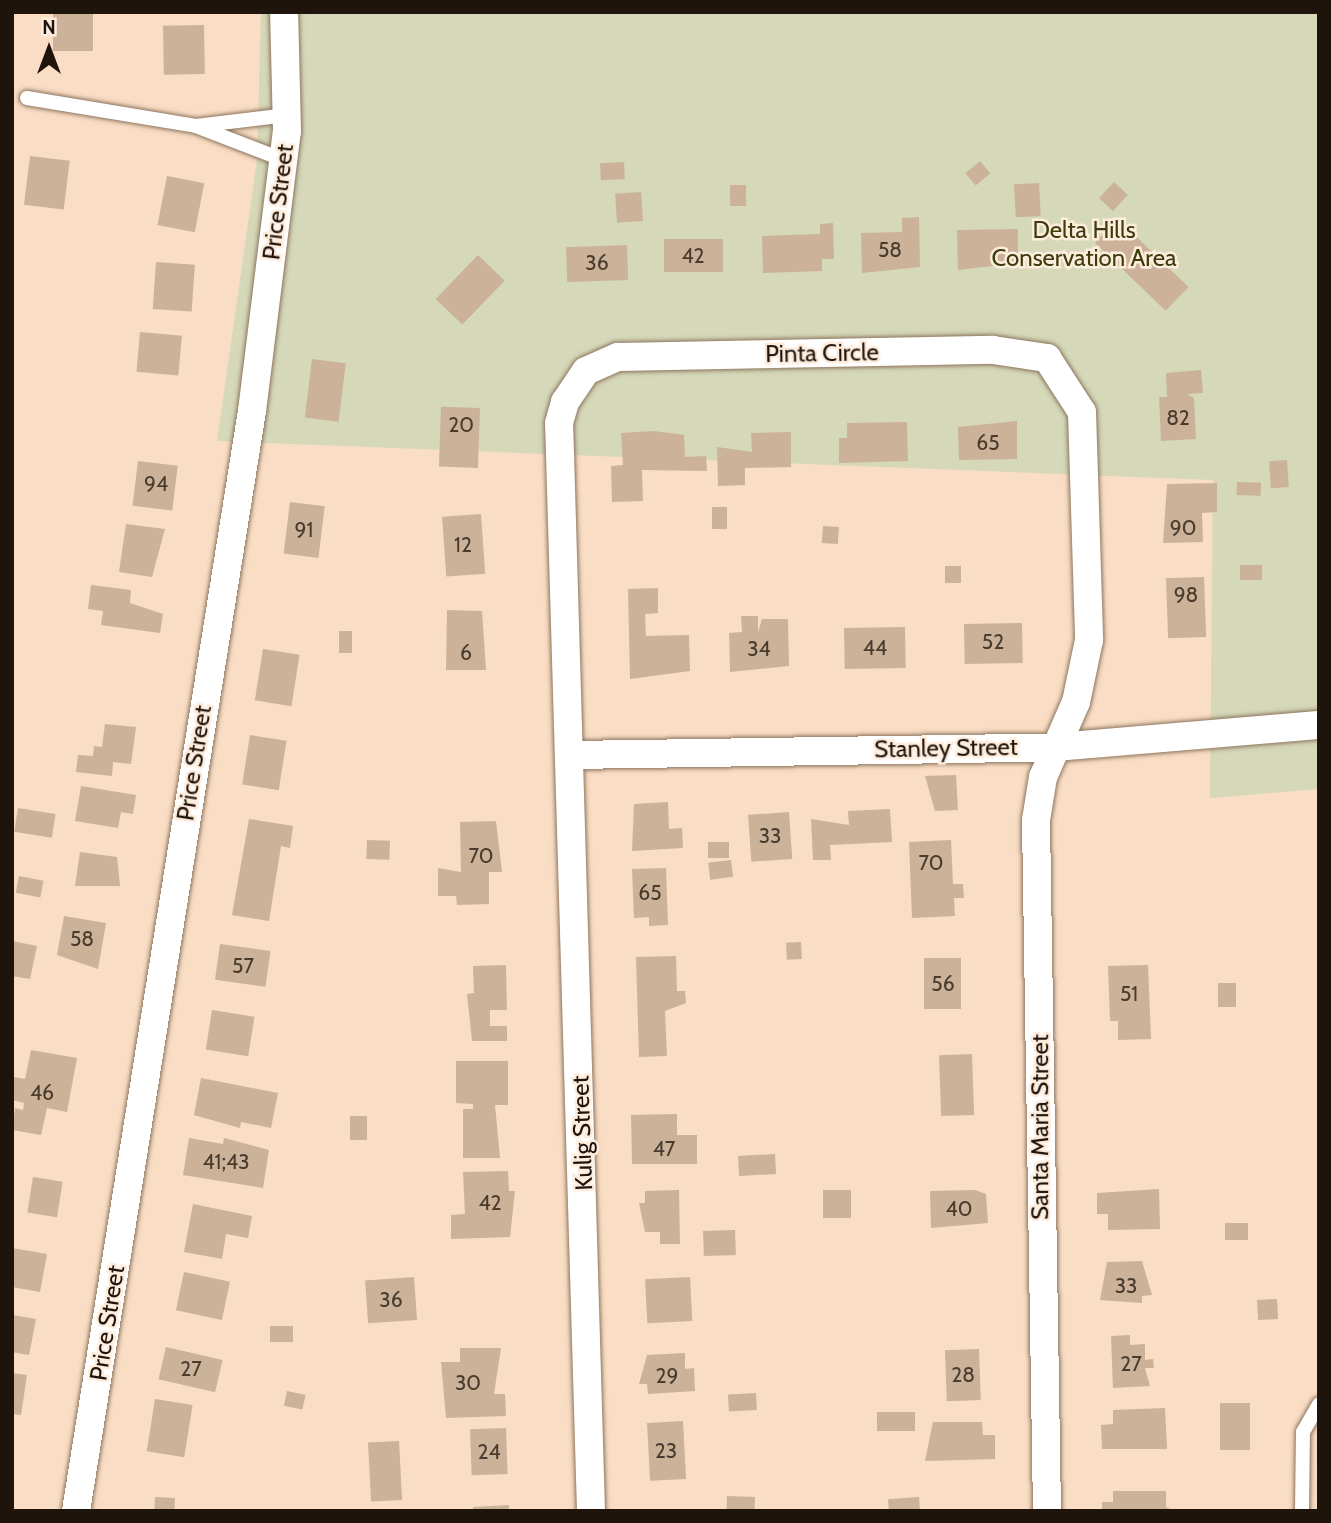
<!DOCTYPE html>
<style>
body{margin:0}
#map{position:relative;width:1331px;height:1523px;overflow:hidden;background:#f9ddc4;font-family:Cabin,sans-serif}
div>[style]{position:absolute}
.green>*{inset:0;background:#d5d8b9}
.building>*{inset:0;background:#cbb299;transform-origin:0 0}
.roads{filter:drop-shadow(0 0 2px #8e755e) drop-shadow(0 0 2px #8e755e)}
.service>*{height:14px;margin:-7px;padding:0 7px;transform-origin:7px;border-radius:7px;background:#fff}
.minor>*{height:28px;margin:-14px;padding:0 14px;transform-origin:14px;border-radius:14px;background:#fff}
span{translate:-50% -50%;white-space:nowrap;text-align:center;line-height:1.15;-webkit-text-stroke:5px #feecdd;paint-order:stroke}
.number-label{font-size:21px;color:#493c2e}
.number-label span{-webkit-text-stroke-width:0}
.street-label{font-size:24px;color:#1e140b}
.park-label{font-size:24px;color:#3b3d0c}
.frame{position:absolute;inset:0;border:14px solid #1e140b;pointer-events:none}
.north{position:absolute;left:14px;top:14px;width:70px;height:70px;-webkit-text-stroke:5px #feecdd;paint-order:stroke;rotate:0deg;font-size:19px;font-weight:700;line-height:28px;text-align:center;color:#1e140b}
.north::after{content:'';display:block;margin:auto;width:24px;height:32px;background:#1e140b;clip-path:polygon(50% 0,100% 100%,50% 72%,0 100%)}
</style>
<div id="map">
<div class="green">
<div style="clip-path:polygon(261px 12px,1319px 12px,1319px 789px,1210px 798px,1213px 480px,217px 441px,257px 160px)"></div>
</div>
<div class="building">
<div style="left:53px;top:12px;width:40px;height:39px"></div>
<div style="left:204px;top:25px;width:49px;height:41px;rotate:89deg"></div>
<div style="left:30px;top:156px;width:40px;height:49px;rotate:7deg"></div>
<div style="left:980px;top:161px;width:16px;height:19px;rotate:50deg"></div>
<div style="left:624px;top:162px;width:17px;height:24px;rotate:87deg"></div>
<div style="left:167px;top:176px;width:38px;height:50px;rotate:11deg"></div>
<div style="left:1114px;top:182px;width:19px;height:22px;rotate:43deg"></div>
<div style="left:1039px;top:183px;width:33px;height:25px;rotate:87deg"></div>
<div style="left:746px;top:185px;width:21px;height:16px;rotate:90deg"></div>
<div style="left:641px;top:192px;width:29px;height:26px;rotate:86deg"></div>
<div style="clip-path:polygon(919px 217px,920px 267px,862px 273px,861px 233px,902px 232px,902px 218px)"></div>
<div style="left:1118px;top:219px;width:98px;height:33px;rotate:44deg"></div>
<div style="clip-path:polygon(833px 223px,834px 259px,822px 259px,822px 271px,763px 273px,762px 236px,820px 234px,820px 224px)"></div>
<div style="clip-path:polygon(1018px 229px,1018px 263px,958px 270px,957px 230px)"></div>
<div style="left:723px;top:239px;width:33px;height:59px;rotate:90deg"></div>
<div style="left:627px;top:245px;width:35px;height:61px;rotate:88deg"></div>
<div style="left:478px;top:255px;width:37px;height:61px;rotate:44deg"></div>
<div style="left:156px;top:262px;width:39px;height:47px;rotate:4deg"></div>
<div style="left:140px;top:332px;width:42px;height:40px;rotate:5deg"></div>
<div style="left:312px;top:359px;width:34px;height:59px;rotate:7deg"></div>
<div style="clip-path:polygon(1201px 370px,1203px 393px,1187px 394px,1194px 398px,1196px 439px,1161px 441px,1159px 397px,1167px 397px,1166px 373px)"></div>
<div style="left:480px;top:408px;width:60px;height:39px;rotate:92deg"></div>
<div style="clip-path:polygon(1017px 421px,1017px 459px,959px 460px,958px 427px)"></div>
<div style="clip-path:polygon(907px 422px,908px 461px,839px 463px,839px 438px,847px 438px,847px 423px)"></div>
<div style="clip-path:polygon(654px 431px,684px 435px,685px 457px,706px 456px,707px 471px,642px 470px,643px 501px,612px 502px,611px 466px,623px 465px,621px 433px)"></div>
<div style="clip-path:polygon(791px 432px,791px 467px,745px 468px,745px 485px,718px 486px,717px 447px,752px 452px,751px 433px)"></div>
<div style="left:1287px;top:460px;width:27px;height:18px;rotate:86deg"></div>
<div style="left:138px;top:461px;width:40px;height:45px;rotate:7deg"></div>
<div style="left:1237px;top:482px;width:24px;height:13px;rotate:2deg"></div>
<div style="clip-path:polygon(1217px 483px,1217px 512px,1202px 513px,1203px 542px,1163px 543px,1167px 484px)"></div>
<div style="left:290px;top:502px;width:35px;height:52px;rotate:7deg"></div>
<div style="left:712px;top:507px;width:15px;height:22px"></div>
<div style="left:481px;top:514px;width:60px;height:39px;rotate:86deg"></div>
<div style="clip-path:polygon(126px 524px,165px 529px,152px 577px,119px 572px)"></div>
<div style="left:823px;top:526px;width:16px;height:17px;rotate:4deg"></div>
<div style="left:1262px;top:565px;width:15px;height:22px;rotate:90deg"></div>
<div style="left:945px;top:566px;width:16px;height:17px"></div>
<div style="left:1204px;top:577px;width:60px;height:38px;rotate:88deg"></div>
<div style="clip-path:polygon(91px 585px,131px 590px,130px 603px,163px 614px,160px 633px,101px 625px,103px 611px,88px 609px)"></div>
<div style="clip-path:polygon(658px 588px,658px 613px,645px 614px,646px 636px,689px 635px,690px 671px,630px 679px,628px 589px)"></div>
<div style="clip-path:polygon(447px 610px,482px 611px,486px 670px,446px 670px)"></div>
<div style="clip-path:polygon(741px 616px,758px 616px,758px 632px,762px 619px,788px 619px,789px 666px,730px 672px,729px 633px,742px 632px)"></div>
<div style="left:1022px;top:623px;width:40px;height:58px;rotate:89deg"></div>
<div style="left:905px;top:627px;width:41px;height:61px;rotate:89deg"></div>
<div style="left:339px;top:631px;width:13px;height:22px"></div>
<div style="left:263px;top:649px;width:37px;height:52px;rotate:9deg"></div>
<div style="clip-path:polygon(105px 724px,136px 727px,131px 764px,113px 762px,112px 776px,76px 772px,78px 755px,93px 756px,94px 746px,102px 747px)"></div>
<div style="left:250px;top:735px;width:37px;height:50px;rotate:9deg"></div>
<div style="clip-path:polygon(956px 775px,958px 810px,935px 811px,925px 776px)"></div>
<div style="clip-path:polygon(81px 786px,136px 795px,133px 814px,121px 812px,118px 828px,75px 821px)"></div>
<div style="clip-path:polygon(668px 802px,669px 829px,682px 828px,683px 848px,632px 851px,634px 804px)"></div>
<div style="left:18px;top:808px;width:38px;height:24px;rotate:9deg"></div>
<div style="clip-path:polygon(890px 809px,892px 842px,830px 845px,831px 860px,813px 860px,811px 819px,849px 825px,848px 811px)"></div>
<div style="left:789px;top:812px;width:47px;height:41px;rotate:86deg"></div>
<div style="clip-path:polygon(249px 819px,293px 826px,290px 848px,281px 846px,269px 921px,232px 915px)"></div>
<div style="clip-path:polygon(496px 821px,502px 872px,489px 872px,489px 904px,457px 905px,456px 896px,438px 896px,438px 868px,461px 872px,460px 822px)"></div>
<div style="left:367px;top:840px;width:23px;height:19px;rotate:2deg"></div>
<div style="clip-path:polygon(951px 840px,953px 884px,963px 884px,964px 898px,954px 898px,955px 916px,912px 918px,909px 842px)"></div>
<div style="left:729px;top:842px;width:16px;height:21px;rotate:90deg"></div>
<div style="clip-path:polygon(80px 852px,117px 857px,120px 886px,75px 886px)"></div>
<div style="left:731px;top:860px;width:17px;height:23px;rotate:83deg"></div>
<div style="clip-path:polygon(666px 868px,668px 925px,649px 926px,649px 917px,634px 918px,632px 869px)"></div>
<div style="left:19px;top:876px;width:25px;height:17px;rotate:11deg"></div>
<div style="clip-path:polygon(64px 916px,106px 923px,98px 969px,57px 955px)"></div>
<div style="clip-path:polygon(12px 941px,37px 946px,30px 979px,12px 976px)"></div>
<div style="left:801px;top:942px;width:17px;height:15px;rotate:87deg"></div>
<div style="left:220px;top:944px;width:51px;height:36px;rotate:8deg"></div>
<div style="clip-path:polygon(676px 956px,677px 991px,685px 991px,686px 1003px,665px 1011px,667px 1056px,639px 1057px,636px 957px)"></div>
<div style="left:924px;top:958px;width:37px;height:51px"></div>
<div style="clip-path:polygon(506px 965px,507px 1010px,490px 1010px,490px 1026px,507px 1026px,507px 1041px,472px 1041px,467px 994px,474px 993px,473px 966px)"></div>
<div style="clip-path:polygon(1148px 965px,1151px 1039px,1118px 1040px,1118px 1021px,1110px 1021px,1108px 966px)"></div>
<div style="left:1218px;top:983px;width:18px;height:24px"></div>
<div style="left:212px;top:1010px;width:43px;height:40px;rotate:9deg"></div>
<div style="clip-path:polygon(31px 1050px,77px 1058px,67px 1112px,47px 1108px,41px 1135px,12px 1130px,15px 1108px,23px 1110px,24px 1103px,12px 1100px,14px 1077px,25px 1079px)"></div>
<div style="left:972px;top:1054px;width:61px;height:33px;rotate:88deg"></div>
<div style="clip-path:polygon(456px 1061px,508px 1061px,508px 1105px,495px 1105px,500px 1158px,463px 1158px,463px 1109px,473px 1109px,473px 1104px,456px 1103px)"></div>
<div style="clip-path:polygon(201px 1078px,278px 1093px,271px 1128px,241px 1122px,240px 1128px,194px 1115px)"></div>
<div style="clip-path:polygon(677px 1114px,677px 1135px,697px 1135px,697px 1164px,632px 1164px,631px 1115px)"></div>
<div style="left:350px;top:1116px;width:17px;height:24px"></div>
<div style="clip-path:polygon(189px 1138px,223px 1144px,224px 1138px,269px 1150px,263px 1188px,183px 1175px)"></div>
<div style="left:775px;top:1154px;width:20px;height:37px;rotate:87deg"></div>
<div style="clip-path:polygon(508px 1171px,509px 1191px,515px 1191px,510px 1237px,451px 1239px,451px 1215px,465px 1214px,463px 1172px)"></div>
<div style="left:33px;top:1177px;width:30px;height:36px;rotate:9deg"></div>
<div style="clip-path:polygon(1159px 1189px,1160px 1229px,1108px 1230px,1108px 1214px,1097px 1214px,1097px 1193px)"></div>
<div style="clip-path:polygon(679px 1190px,680px 1244px,660px 1244px,660px 1232px,645px 1232px,639px 1203px,645px 1203px,645px 1191px)"></div>
<div style="left:851px;top:1190px;width:28px;height:28px;rotate:90deg"></div>
<div style="clip-path:polygon(975px 1190px,986px 1194px,988px 1223px,931px 1228px,930px 1191px)"></div>
<div style="clip-path:polygon(193px 1204px,252px 1216px,248px 1238px,226px 1234px,222px 1259px,184px 1252px)"></div>
<div style="left:1225px;top:1223px;width:23px;height:17px"></div>
<div style="left:735px;top:1230px;width:25px;height:32px;rotate:88deg"></div>
<div style="clip-path:polygon(12px 1248px,47px 1254px,40px 1292px,12px 1287px)"></div>
<div style="clip-path:polygon(1142px 1261px,1152px 1295px,1142px 1296px,1142px 1303px,1100px 1300px,1107px 1262px)"></div>
<div style="left:184px;top:1272px;width:47px;height:39px;rotate:12deg"></div>
<div style="left:414px;top:1277px;width:43px;height:49px;rotate:86deg"></div>
<div style="left:690px;top:1277px;width:44px;height:45px;rotate:87deg"></div>
<div style="left:1277px;top:1299px;width:20px;height:20px;rotate:87deg"></div>
<div style="clip-path:polygon(12px 1315px,36px 1319px,29px 1355px,12px 1352px)"></div>
<div style="left:270px;top:1326px;width:23px;height:16px"></div>
<div style="clip-path:polygon(1130px 1335px,1130px 1345px,1145px 1344px,1145px 1360px,1153px 1359px,1154px 1368px,1145px 1368px,1150px 1386px,1113px 1388px,1111px 1336px)"></div>
<div style="left:166px;top:1347px;width:58px;height:33px;rotate:13deg"></div>
<div style="clip-path:polygon(460px 1348px,501px 1348px,494px 1394px,505px 1394px,506px 1416px,446px 1418px,441px 1362px,460px 1362px)"></div>
<div style="left:979px;top:1349px;width:51px;height:34px;rotate:88deg"></div>
<div style="clip-path:polygon(685px 1353px,685px 1369px,694px 1368px,695px 1391px,648px 1394px,647px 1384px,639px 1384px,647px 1355px)"></div>
<div style="clip-path:polygon(12px 1373px,27px 1375px,21px 1415px,12px 1414px)"></div>
<div style="left:287px;top:1391px;width:19px;height:15px;rotate:12deg"></div>
<div style="left:756px;top:1393px;width:17px;height:28px;rotate:87deg"></div>
<div style="left:155px;top:1399px;width:38px;height:53px;rotate:9deg"></div>
<div style="left:1220px;top:1403px;width:30px;height:47px"></div>
<div style="clip-path:polygon(1165px 1408px,1167px 1449px,1102px 1449px,1101px 1425px,1113px 1424px,1113px 1410px)"></div>
<div style="left:915px;top:1412px;width:19px;height:38px;rotate:90deg"></div>
<div style="left:683px;top:1421px;width:58px;height:36px;rotate:87deg"></div>
<div style="clip-path:polygon(933px 1422px,982px 1422px,983px 1435px,995px 1435px,995px 1459px,925px 1461px)"></div>
<div style="left:506px;top:1428px;width:46px;height:36px;rotate:88deg"></div>
<div style="left:399px;top:1441px;width:59px;height:31px;rotate:87deg"></div>
<div style="clip-path:polygon(1113px 1491px,1166px 1491px,1166px 1507px,1174px 1511px,1102px 1511px,1102px 1502px,1113px 1502px)"></div>
<div style="left:727px;top:1496px;width:28px;height:15px;rotate:2deg"></div>
<div style="left:155px;top:1497px;width:20px;height:14px;rotate:3deg"></div>
<div style="left:919px;top:1497px;width:14px;height:31px;rotate:86deg"></div>
<div style="clip-path:polygon(509px 1505px,509px 1511px,473px 1511px,473px 1507px)"></div>
</div>
<div class="roads">
<div class="service">
<div style="left:27px;top:98px;width:171px;rotate:9.4deg"></div>
<div style="left:284px;top:160px;width:94px;rotate:-158.9deg"></div>
<div style="left:196px;top:126px;width:92px;rotate:-6.9deg"></div>
<div style="left:1302px;top:1511px;width:79px;rotate:-89.3deg"></div>
<div style="left:1303px;top:1432px;width:32px;rotate:-60deg"></div>
</div>
<div class="minor">
<div style="left:572px;top:755px;width:485px;rotate:-0.9deg"></div>
<div style="left:1057px;top:747px;width:263px;rotate:-4.8deg"></div>
<div style="left:76px;top:1511px;width:1114px;rotate:-80.91deg"></div>
<div style="left:252px;top:411px;width:282px;rotate:-82.9deg"></div>
<div style="left:287px;top:131px;width:119px;rotate:-91.4deg"></div>
<div style="left:591px;top:1511px;width:1088px;rotate:-91.68deg"></div>
<div style="left:559px;top:423px;width:22px;rotate:-74deg"></div>
<div style="left:565px;top:402px;width:37px;rotate:-56deg"></div>
<div style="left:586px;top:371px;width:35px;rotate:-24deg"></div>
<div style="left:618px;top:357px;width:375px;rotate:-1.1deg"></div>
<div style="left:993px;top:350px;width:55px;rotate:8.4deg"></div>
<div style="left:1047px;top:358px;width:64px;rotate:57.1deg"></div>
<div style="left:1082px;top:412px;width:228px;rotate:88.2deg"></div>
<div style="left:1089px;top:640px;width:63px;rotate:101.8deg"></div>
<div style="left:1076px;top:702px;width:82px;rotate:113.7deg"></div>
<div style="left:1043px;top:777px;width:44px;rotate:99.2deg"></div>
<div style="left:1036px;top:820px;width:691px;rotate:89.09deg"></div>
</div>
</div>
<div class="number-label">
<span style="left:890px;top:250px">58</span>
<span style="left:693px;top:256px">42</span>
<span style="left:597px;top:263px">36</span>
<span style="left:1178px;top:418px">82</span>
<span style="left:461px;top:425px">20</span>
<span style="left:988px;top:443px">65</span>
<span style="left:156px;top:484px">94</span>
<span style="left:1183px;top:528px">90</span>
<span style="left:304px;top:530px">91</span>
<span style="left:463px;top:545px">12</span>
<span style="left:1186px;top:595px">98</span>
<span style="left:993px;top:642px">52</span>
<span style="left:875px;top:648px">44</span>
<span style="left:759px;top:649px">34</span>
<span style="left:466px;top:653px">6</span>
<span style="left:770px;top:836px">33</span>
<span style="left:481px;top:856px">70</span>
<span style="left:931px;top:863px">70</span>
<span style="left:650px;top:893px">65</span>
<span style="left:82px;top:939px">58</span>
<span style="left:243px;top:966px">57</span>
<span style="left:943px;top:984px">56</span>
<span style="left:1129px;top:994px">51</span>
<span style="left:42px;top:1093px">46</span>
<span style="left:664px;top:1149px">47</span>
<span style="left:226px;top:1162px">41;43</span>
<span style="left:490px;top:1203px">42</span>
<span style="left:959px;top:1209px">40</span>
<span style="left:1126px;top:1286px">33</span>
<span style="left:391px;top:1300px">36</span>
<span style="left:1131px;top:1364px">27</span>
<span style="left:191px;top:1369px">27</span>
<span style="left:963px;top:1375px">28</span>
<span style="left:667px;top:1376px">29</span>
<span style="left:468px;top:1383px">30</span>
<span style="left:666px;top:1451px">23</span>
<span style="left:489px;top:1452px">24</span>
</div>
<div class="street-label">
<span style="left:278px;top:202px;rotate:-83deg">Price Street</span>
<span style="left:822px;top:353px;rotate:-1deg">Pinta Circle</span>
<span style="left:946px;top:748px;rotate:-1deg">Stanley Street</span>
<span style="left:194px;top:763px;rotate:-81deg">Price Street</span>
<span style="left:1040px;top:1127px;rotate:-90deg">Santa Maria Street</span>
<span style="left:582px;top:1133px;rotate:-92deg">Kulig Street</span>
<span style="left:107px;top:1323px;rotate:-81deg">Price Street</span>
</div>
<div class="park-label">
<span style="left:1084px;top:244px">Delta Hills<br>Conservation Area</span>
</div>
<div class="frame"></div>
<div class="north">N</div>
</div>
